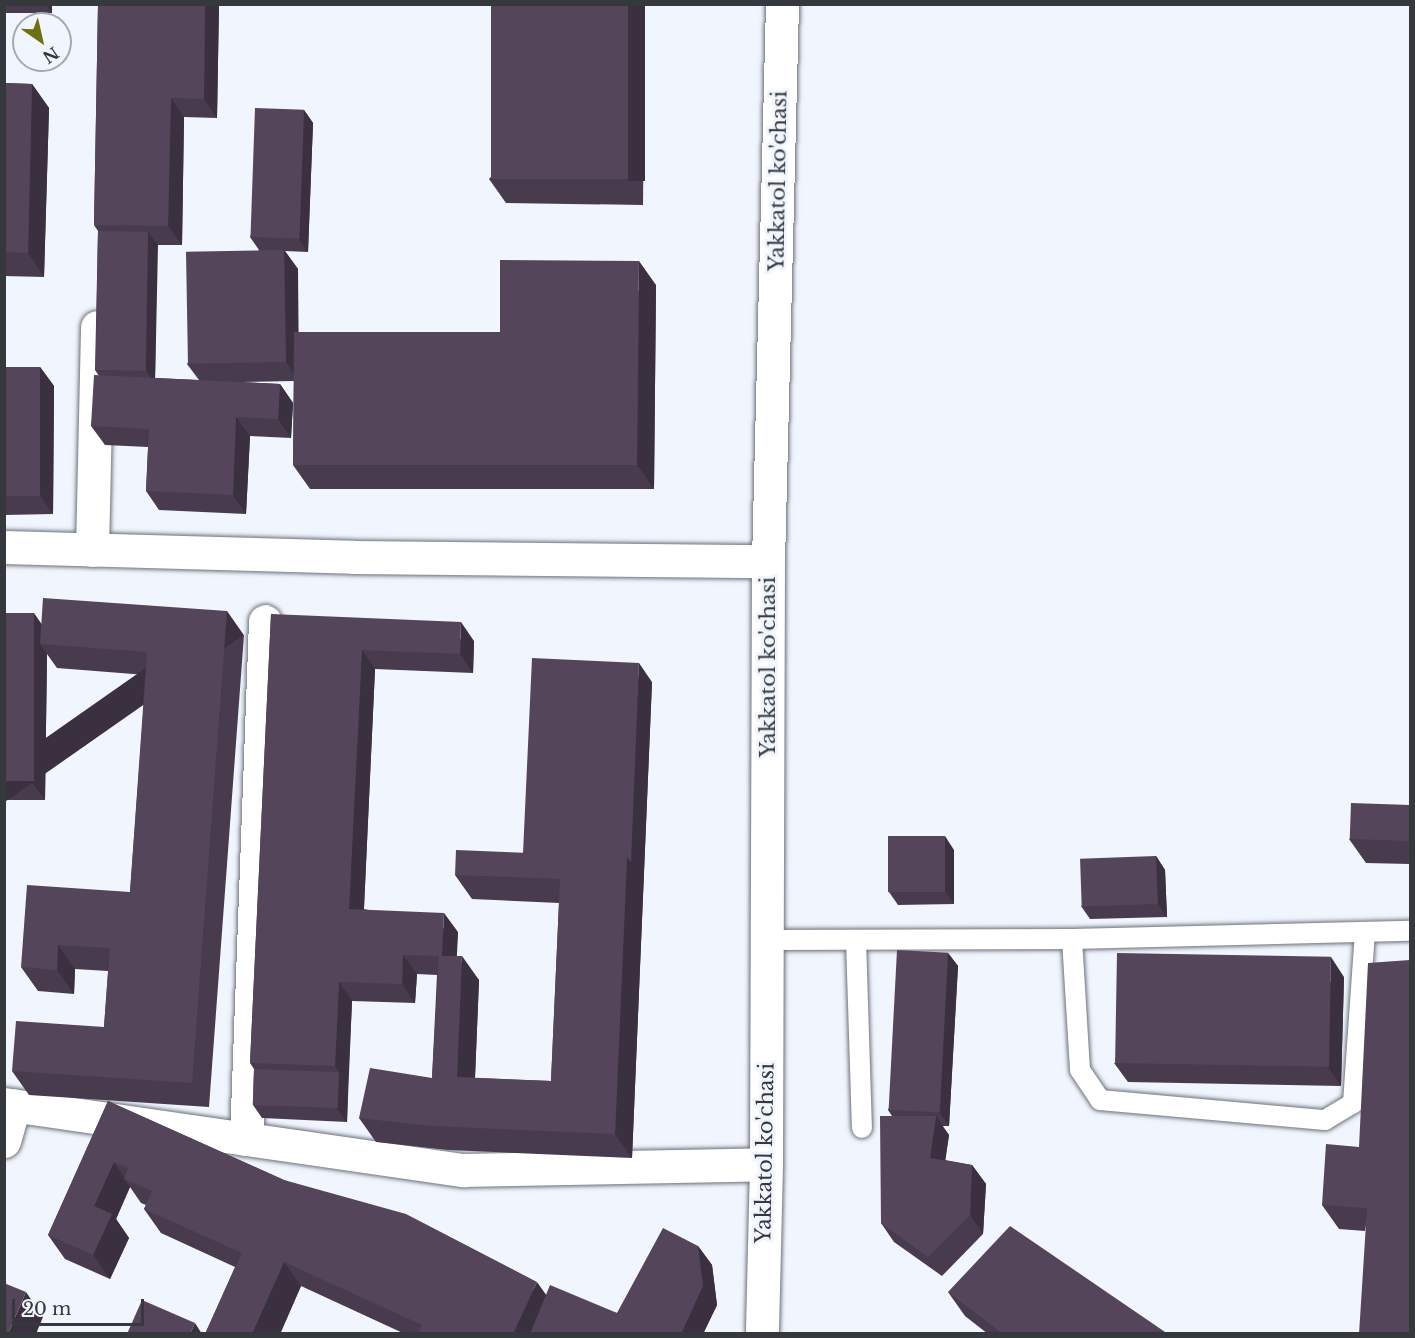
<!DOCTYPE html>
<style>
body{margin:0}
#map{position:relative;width:1415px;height:1338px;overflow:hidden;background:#f0f5fe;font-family:"Libre Baskerville",serif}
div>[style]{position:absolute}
.roads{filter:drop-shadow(0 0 2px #6c717a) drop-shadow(0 0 2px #6c717a)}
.lane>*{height:20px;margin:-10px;padding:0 10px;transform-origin:10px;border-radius:10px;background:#fff}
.street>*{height:33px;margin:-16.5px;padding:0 16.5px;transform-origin:16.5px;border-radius:16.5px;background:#fff}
.secondary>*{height:33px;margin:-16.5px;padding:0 16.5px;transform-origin:16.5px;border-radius:16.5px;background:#fff}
.wall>*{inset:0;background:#483b4e;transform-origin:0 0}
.shaded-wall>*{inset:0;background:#3b3040;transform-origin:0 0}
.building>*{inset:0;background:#54455b;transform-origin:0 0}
span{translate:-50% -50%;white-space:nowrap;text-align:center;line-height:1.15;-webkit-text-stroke:6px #f0f5fe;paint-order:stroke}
.street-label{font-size:21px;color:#35383c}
.frame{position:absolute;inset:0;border:6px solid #35383c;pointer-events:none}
.north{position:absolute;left:12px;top:12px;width:60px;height:60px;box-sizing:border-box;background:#f0f5fe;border:2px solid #a5a9b0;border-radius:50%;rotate:146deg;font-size:16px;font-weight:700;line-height:24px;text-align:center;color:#35383c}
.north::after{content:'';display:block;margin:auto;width:21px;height:27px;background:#6f7013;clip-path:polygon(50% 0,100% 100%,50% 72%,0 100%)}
.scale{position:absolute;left:12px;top:1299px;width:132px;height:27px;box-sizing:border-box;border:3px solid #35383c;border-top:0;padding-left:8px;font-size:18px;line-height:21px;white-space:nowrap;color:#35383c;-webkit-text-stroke:4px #f0f5fe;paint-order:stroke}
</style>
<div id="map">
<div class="roads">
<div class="lane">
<div style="left:1072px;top:939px;width:131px;rotate:86.5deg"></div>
<div style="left:1080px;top:1070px;width:36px;rotate:56deg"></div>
<div style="left:1100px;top:1100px;width:226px;rotate:5.1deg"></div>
<div style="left:1325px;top:1120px;width:33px;rotate:-31deg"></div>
<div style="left:1353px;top:1103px;width:171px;rotate:-86deg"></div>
<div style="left:767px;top:940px;width:305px;rotate:-0.2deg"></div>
<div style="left:1072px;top:939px;width:338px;rotate:-1.4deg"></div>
<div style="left:856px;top:940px;width:188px;rotate:88.2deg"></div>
</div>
<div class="street">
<div style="left:4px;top:547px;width:349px;rotate:1.6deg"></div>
<div style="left:353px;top:557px;width:415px;rotate:0.6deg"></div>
<div style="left:92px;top:550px;width:223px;rotate:-88.7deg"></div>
<div style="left:4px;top:1104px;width:465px;rotate:8.2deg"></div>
<div style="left:464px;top:1170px;width:302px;rotate:-1.1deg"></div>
<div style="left:246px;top:1139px;width:518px;rotate:-87.9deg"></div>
<div style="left:4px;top:1141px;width:37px;rotate:-74deg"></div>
</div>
<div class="secondary">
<div style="left:762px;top:1329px;width:165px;rotate:-88.6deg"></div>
<div style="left:766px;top:1164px;width:603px;rotate:-89.81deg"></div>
<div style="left:768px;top:561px;width:557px;rotate:-88.56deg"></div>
</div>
</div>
<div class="wall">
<div style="left:4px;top:4px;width:48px;height:9px"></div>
<div style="clip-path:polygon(98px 4px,219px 4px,217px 118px,184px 117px,182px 245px,157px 245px,155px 378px,199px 380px,187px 364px,259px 250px,250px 237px,304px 110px,313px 123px,308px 252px,285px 251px,298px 269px,298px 332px,500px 332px,656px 285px,654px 489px,310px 489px,293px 465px,294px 381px,242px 382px,280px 384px,293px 403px,291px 438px,250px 436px,246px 514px,159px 510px,146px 491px,148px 447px,105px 445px,91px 426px,99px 376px,95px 370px,98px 231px,94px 225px)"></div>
<div style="clip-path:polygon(645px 4px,643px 205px,506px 203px,489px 179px)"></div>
<div style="clip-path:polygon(4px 83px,32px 84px,49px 108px,44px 277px,4px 276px)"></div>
<div style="clip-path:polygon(4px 367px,40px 367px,54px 386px,53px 514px,4px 515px)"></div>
<div style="clip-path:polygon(4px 613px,42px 624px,244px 635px,209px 1107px,29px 1095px,12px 1071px,104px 1027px,108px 971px,75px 969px,74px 994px,38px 991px,21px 967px,130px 892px,146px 675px,57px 668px,47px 654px,45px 800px,7px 800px,4px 796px)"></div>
<div style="clip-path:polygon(271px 614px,474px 641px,473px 673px,375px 669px,364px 909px,458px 932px,456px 956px,479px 980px,475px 1078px,551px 1081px,559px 903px,472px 899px,455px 875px,523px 853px,652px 682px,632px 1158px,448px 1150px,376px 1142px,359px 1118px,432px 1078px,437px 975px,417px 974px,415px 1003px,352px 1001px,347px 1122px,262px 1118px,253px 1105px,254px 1069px,250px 1063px)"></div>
<div style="clip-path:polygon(1410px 805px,1410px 864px,1366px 863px,1349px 839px)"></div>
<div style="clip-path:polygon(954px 850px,954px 904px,898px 905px,889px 892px)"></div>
<div style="clip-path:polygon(1156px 856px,1165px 870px,1167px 917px,1090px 919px,1081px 906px)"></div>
<div style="clip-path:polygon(948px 953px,958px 966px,949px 1126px,942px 1126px,949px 1135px,945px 1160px,972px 1165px,986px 1184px,983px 1234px,942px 1276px,894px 1242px,881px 1223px,892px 1116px,888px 1110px)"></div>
<div style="clip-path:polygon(1410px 960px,1365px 1231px,1339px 1229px,1322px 1205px,1359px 1147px)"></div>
<div style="clip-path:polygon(1344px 977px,1341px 1086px,1128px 1082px,1114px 1063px)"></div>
<div style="clip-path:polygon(108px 1101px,284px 1180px,546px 1295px,617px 1313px,698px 1246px,712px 1265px,717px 1305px,703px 1334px,405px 1334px,301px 1286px,280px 1334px,205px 1334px,235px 1267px,161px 1233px,144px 1209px,146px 1205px,141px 1203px,130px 1187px,116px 1219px,129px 1238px,110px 1279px,65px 1259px,48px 1235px)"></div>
<div style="clip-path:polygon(948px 1292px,1168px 1334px,988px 1334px,965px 1316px)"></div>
</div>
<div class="shaded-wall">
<div style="clip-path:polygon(46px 4px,52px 4px,52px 13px)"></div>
<div style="clip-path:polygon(205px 4px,219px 4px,217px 118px,204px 99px)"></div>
<div style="left:628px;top:4px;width:17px;height:177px"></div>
<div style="clip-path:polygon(32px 84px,49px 108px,44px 277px,28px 253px)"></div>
<div style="clip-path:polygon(171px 98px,184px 117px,182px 245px,168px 226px)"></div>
<div style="clip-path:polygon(304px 110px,313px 123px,308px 252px,299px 239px)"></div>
<div style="clip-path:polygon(148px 232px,158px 245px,155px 384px,146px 370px)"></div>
<div style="clip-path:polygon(284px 250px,298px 269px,299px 381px,286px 362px)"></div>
<div style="clip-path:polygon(639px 261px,656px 285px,654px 489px,637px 465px)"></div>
<div style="clip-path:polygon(40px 367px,54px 386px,53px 514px,40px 495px)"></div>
<div style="clip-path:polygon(280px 384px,293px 403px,291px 438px,278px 419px)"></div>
<div style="clip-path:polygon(236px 417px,250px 436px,246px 514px,233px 495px)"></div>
<div style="left:227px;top:611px;width:29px;height:473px;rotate:55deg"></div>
<div style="clip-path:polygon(34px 613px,47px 632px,40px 644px,47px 654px,45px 800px,31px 781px)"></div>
<div style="clip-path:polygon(461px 622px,474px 641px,473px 673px,460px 654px)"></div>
<div style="clip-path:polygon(362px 650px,375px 669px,363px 928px,349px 909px)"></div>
<div style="clip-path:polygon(639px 663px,652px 682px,632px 1158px,615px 1134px,627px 857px)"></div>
<div style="clip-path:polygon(945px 836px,954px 850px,954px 904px,945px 891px)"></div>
<div style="clip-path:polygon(1156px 856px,1165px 870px,1167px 917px,1158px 904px)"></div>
<div style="clip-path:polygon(444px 913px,458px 932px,456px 975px,442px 956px)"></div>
<div style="clip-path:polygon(58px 945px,75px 969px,74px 994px,57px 970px)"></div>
<div style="clip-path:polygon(948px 953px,958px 966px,949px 1126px,940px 1113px)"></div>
<div style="clip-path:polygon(403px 955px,417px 974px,415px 1003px,402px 984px)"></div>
<div style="clip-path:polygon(462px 956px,479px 980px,474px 1101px,457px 1077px)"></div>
<div style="clip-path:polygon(1331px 957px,1344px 977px,1341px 1086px,1328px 1067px)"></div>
<div style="clip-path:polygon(339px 982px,352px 1001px,348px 1085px,335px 1066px)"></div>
<div style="clip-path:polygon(339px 1072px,348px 1085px,347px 1122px,337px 1109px)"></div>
<div style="clip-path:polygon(936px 1116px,949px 1135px,943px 1177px,930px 1158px)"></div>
<div style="clip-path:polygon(114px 1162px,126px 1180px,124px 1179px,130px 1187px,116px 1219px,129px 1238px,110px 1279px,93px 1255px,94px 1206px)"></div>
<div style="clip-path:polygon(972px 1165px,986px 1184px,983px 1234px,970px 1215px)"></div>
<div style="clip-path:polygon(698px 1246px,712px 1265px,717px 1305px,703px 1334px,681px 1334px)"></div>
<div style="clip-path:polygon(284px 1262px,301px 1286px,280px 1334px,252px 1334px)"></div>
<div style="clip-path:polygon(537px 1282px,554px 1306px,541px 1334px,513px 1334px)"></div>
<div style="clip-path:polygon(26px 1292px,43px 1317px,36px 1334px,8px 1334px)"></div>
<div style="clip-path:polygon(195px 1323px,202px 1334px,190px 1334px)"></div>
</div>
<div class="building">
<div style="clip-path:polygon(98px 4px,205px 4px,204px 99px,171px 98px,168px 226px,94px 225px)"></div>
<div style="left:491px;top:4px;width:137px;height:175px"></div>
<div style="clip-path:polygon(4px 83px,32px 84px,28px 253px,4px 252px)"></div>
<div style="left:255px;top:108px;width:49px;height:129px;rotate:2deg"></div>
<div style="left:98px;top:231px;width:50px;height:139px;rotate:1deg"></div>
<div style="left:284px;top:250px;width:112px;height:98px;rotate:89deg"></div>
<div style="clip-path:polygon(500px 260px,639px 261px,637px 465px,293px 465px,294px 332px,500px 332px)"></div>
<div style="left:4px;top:367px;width:36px;height:129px"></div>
<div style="clip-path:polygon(94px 375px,280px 384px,278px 419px,236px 417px,233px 495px,146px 491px,149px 429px,91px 426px)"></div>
<div style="clip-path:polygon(43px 598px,227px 611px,192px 1083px,12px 1071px,16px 1021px,104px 1027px,110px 948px,58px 945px,57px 970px,21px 967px,27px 885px,130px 892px,147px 652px,40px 644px)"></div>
<div style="left:4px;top:613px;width:30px;height:168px"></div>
<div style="clip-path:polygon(271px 614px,461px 622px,460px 654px,362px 650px,349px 909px,444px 913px,442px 956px,403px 955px,402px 984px,339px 982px,335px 1066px,250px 1063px)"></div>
<div style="clip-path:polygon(532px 658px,639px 663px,631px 862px,627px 857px,523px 853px)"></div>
<div style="left:1351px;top:803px;width:59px;height:36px;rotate:2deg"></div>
<div style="left:888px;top:836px;width:57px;height:56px"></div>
<div style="clip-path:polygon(456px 850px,627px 857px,615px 1134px,431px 1126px,359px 1118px,370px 1068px,432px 1078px,439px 956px,462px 956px,457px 1077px,551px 1081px,560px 879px,455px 875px)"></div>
<div style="left:1156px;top:856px;width:48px;height:76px;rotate:88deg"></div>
<div style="left:897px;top:950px;width:51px;height:160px;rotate:3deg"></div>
<div style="left:1117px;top:953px;width:214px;height:110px;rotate:1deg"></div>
<div style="clip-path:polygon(1410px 960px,1410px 1334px,1359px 1334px,1367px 1208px,1322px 1205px,1326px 1144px,1359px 1147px,1368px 963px)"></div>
<div style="left:254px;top:1069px;width:85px;height:36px;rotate:2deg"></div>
<div style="clip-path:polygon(108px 1101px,284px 1180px,406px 1214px,537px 1282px,513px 1334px,418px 1334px,422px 1325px,284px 1262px,252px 1334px,205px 1334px,242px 1253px,144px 1209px,152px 1191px,124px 1179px,128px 1168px,114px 1162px,94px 1206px,112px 1214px,93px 1255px,48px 1235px)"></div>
<div style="clip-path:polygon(880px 1116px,936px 1116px,930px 1158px,972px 1165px,970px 1215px,928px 1257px,881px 1223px)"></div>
<div style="clip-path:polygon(1010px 1226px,1168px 1334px,1003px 1334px,948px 1292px)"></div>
<div style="clip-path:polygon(663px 1228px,698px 1246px,703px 1286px,681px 1334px,530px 1334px,550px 1285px,617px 1313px)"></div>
<div style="clip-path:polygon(4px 1283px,26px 1292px,8px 1334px,4px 1334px)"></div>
<div style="clip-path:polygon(142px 1300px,195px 1323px,190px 1334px,127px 1334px)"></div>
</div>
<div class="street-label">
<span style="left:778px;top:181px;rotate:-89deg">Yakkatol ko'chasi</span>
<span style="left:768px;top:667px;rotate:-90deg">Yakkatol ko'chasi</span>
<span style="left:765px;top:1153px;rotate:-89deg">Yakkatol ko'chasi</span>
</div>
<div class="frame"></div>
<div class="north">N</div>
<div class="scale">20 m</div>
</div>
